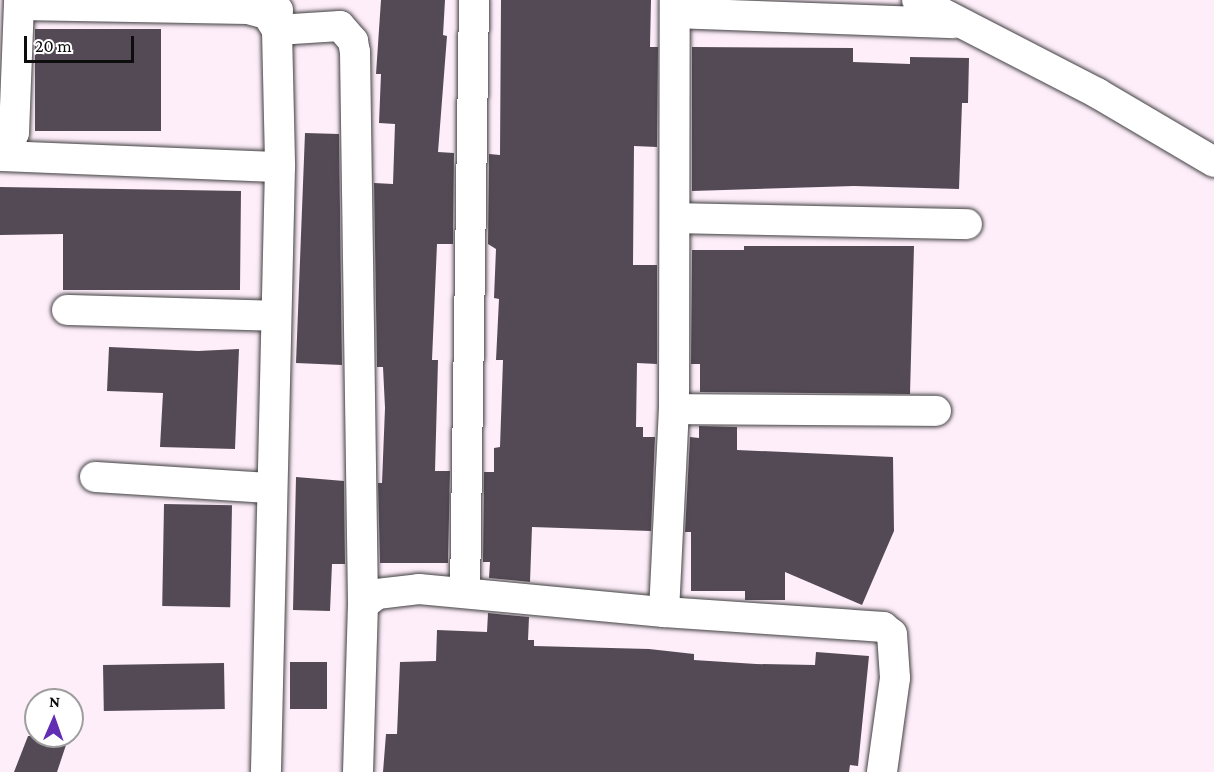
<!DOCTYPE html>
<style>
body{margin:0}
#map{position:relative;width:1214px;height:772px;overflow:hidden;background:#feeefa;font-family:"Crimson Pro",serif}
div>[style]{position:absolute}
.building>*{inset:0;background:#534a55;transform-origin:0 0}
.roads{filter:drop-shadow(0 0 2px #404040) drop-shadow(0 0 2px #404040)}
.street>*{height:30px;margin:-15px;padding:0 15px;transform-origin:15px;border-radius:15px;background:#fff}
span{translate:-50% -50%;white-space:nowrap;text-align:center;line-height:1.15;-webkit-text-stroke:6px #fff;paint-order:stroke}
.north{position:absolute;left:24px;top:688px;width:60px;height:60px;box-sizing:border-box;background:#fff;border:2px solid #9e9e9e;border-radius:50%;rotate:2deg;font-size:16px;font-weight:700;line-height:24px;text-align:center;color:#0d0d0d}
.north::after{content:'';display:block;margin:auto;width:21px;height:27px;background:#622eb3;clip-path:polygon(50% 0,100% 100%,50% 72%,0 100%)}
.scale{position:absolute;left:24px;top:36px;width:110px;height:27px;box-sizing:border-box;border:3px solid #0d0d0d;border-top:0;padding-left:8px;font-size:18px;line-height:21px;white-space:nowrap;color:#0d0d0d;-webkit-text-stroke:4px #fff;paint-order:stroke}
</style>
<div id="map">
<div class="building">
<div style="clip-path:polygon(381px 0,445px 0,443px 35px,447px 36px,438px 152px,454px 153px,453px 244px,437px 244px,432px 360px,438px 360px,435px 471px,450px 471px,448px 563px,380px 563px,378px 483px,382px 483px,385px 408px,383px 367px,377px 367px,374px 183px,393px 184px,395px 124px,379px 123px,381px 74px,376px 74px)"></div>
<div style="clip-path:polygon(501px 0,651px 0,650px 47px,658px 47px,657px 147px,634px 146px,633px 265px,657px 265px,657px 364px,637px 363px,636px 427px,643px 427px,643px 437px,655px 437px,651px 531px,532px 527px,530px 582px,489px 578px,490px 562px,483px 562px,484px 472px,494px 472px,494px 448px,500px 447px,503px 360px,496px 360px,499px 299px,494px 298px,496px 249px,488px 244px,489px 154px,500px 155px)"></div>
<div style="left:35px;top:29px;width:126px;height:102px"></div>
<div style="clip-path:polygon(692px 47px,853px 48px,853px 62px,910px 64px,910px 57px,969px 58px,968px 103px,962px 103px,959px 189px,854px 186px,692px 191px)"></div>
<div style="clip-path:polygon(305px 133px,339px 134px,342px 365px,296px 363px)"></div>
<div style="clip-path:polygon(0 187px,241px 191px,240px 290px,63px 290px,63px 234px,0 235px)"></div>
<div style="clip-path:polygon(744px 246px,914px 246px,910px 394px,700px 392px,700px 364px,691px 364px,692px 250px,744px 250px)"></div>
<div style="clip-path:polygon(109px 347px,198px 351px,239px 349px,235px 449px,160px 447px,163px 393px,107px 391px)"></div>
<div style="clip-path:polygon(699px 426px,737px 427px,737px 450px,893px 457px,894px 531px,862px 605px,785px 572px,785px 600px,745px 600px,745px 591px,691px 591px,691px 532px,685px 532px,690px 437px,699px 438px)"></div>
<div style="clip-path:polygon(296px 477px,344px 481px,345px 564px,332px 564px,330px 611px,293px 610px)"></div>
<div style="left:164px;top:504px;width:68px;height:102px;rotate:1deg"></div>
<div style="clip-path:polygon(488px 613px,529px 617px,528px 640px,534px 640px,534px 646px,649px 649px,694px 654px,694px 660px,756px 664px,815px 665px,816px 652px,869px 656px,858px 766px,850px 765px,849px 772px,383px 772px,386px 734px,397px 734px,400px 662px,436px 661px,437px 630px,487px 632px)"></div>
<div style="left:327px;top:662px;width:47px;height:37px;rotate:90deg"></div>
<div style="left:224px;top:663px;width:46px;height:121px;rotate:89deg"></div>
<div style="clip-path:polygon(28px 736px,69px 736px,57px 772px,14px 772px)"></div>
</div>
<div class="roads">
<div class="street">
<div style="left:917px;top:0;width:203px;rotate:27.3deg"></div>
<div style="left:1097px;top:93px;width:136px;rotate:30.5deg"></div>
<div style="left:19px;top:5px;width:229px;rotate:1deg"></div>
<div style="left:248px;top:9px;width:20px;rotate:15deg"></div>
<div style="left:267px;top:14px;width:19px;rotate:58deg"></div>
<div style="left:277px;top:30px;width:137px;rotate:88.7deg"></div>
<div style="left:280px;top:167px;width:605px;rotate:91.33deg"></div>
<div style="left:278px;top:10px;width:20px;rotate:93deg"></div>
<div style="left:277px;top:30px;width:63px;rotate:-3.6deg"></div>
<div style="left:340px;top:26px;width:20px;rotate:49deg"></div>
<div style="left:353px;top:41px;width:11px;rotate:80deg"></div>
<div style="left:355px;top:52px;width:553px;rotate:89.17deg"></div>
<div style="left:675px;top:13px;width:279px;rotate:2.1deg"></div>
<div style="left:0;top:156px;width:4px"></div>
<div style="left:4px;top:156px;width:25px;rotate:-67deg"></div>
<div style="left:14px;top:133px;width:133px;rotate:-87.8deg"></div>
<div style="left:4px;top:156px;width:276px;rotate:2.3deg"></div>
<div style="left:675px;top:218px;width:292px;rotate:1.2deg"></div>
<div style="left:67px;top:310px;width:209px;rotate:1.6deg"></div>
<div style="left:674px;top:409px;width:262px;rotate:0.4deg"></div>
<div style="left:95px;top:477px;width:175px;rotate:3.6deg"></div>
<div style="left:465px;top:593px;width:593px;rotate:-89.13deg"></div>
<div style="left:664px;top:612px;width:203px;rotate:-87.2deg"></div>
<div style="left:674px;top:409px;width:409px;rotate:-89.9deg"></div>
<div style="left:358px;top:772px;width:167px;rotate:-88.3deg"></div>
<div style="left:363px;top:605px;width:18px;rotate:-38deg"></div>
<div style="left:377px;top:594px;width:42px;rotate:-6.8deg"></div>
<div style="left:419px;top:589px;width:246px;rotate:5.4deg"></div>
<div style="left:664px;top:612px;width:220px;rotate:3.9deg"></div>
<div style="left:883px;top:627px;width:11px;rotate:38deg"></div>
<div style="left:892px;top:634px;width:44px;rotate:86.1deg"></div>
<div style="left:895px;top:678px;width:95px;rotate:97.9deg"></div>
</div>
</div>
<div class="north">N</div>
<div class="scale">20 m</div>
</div>
